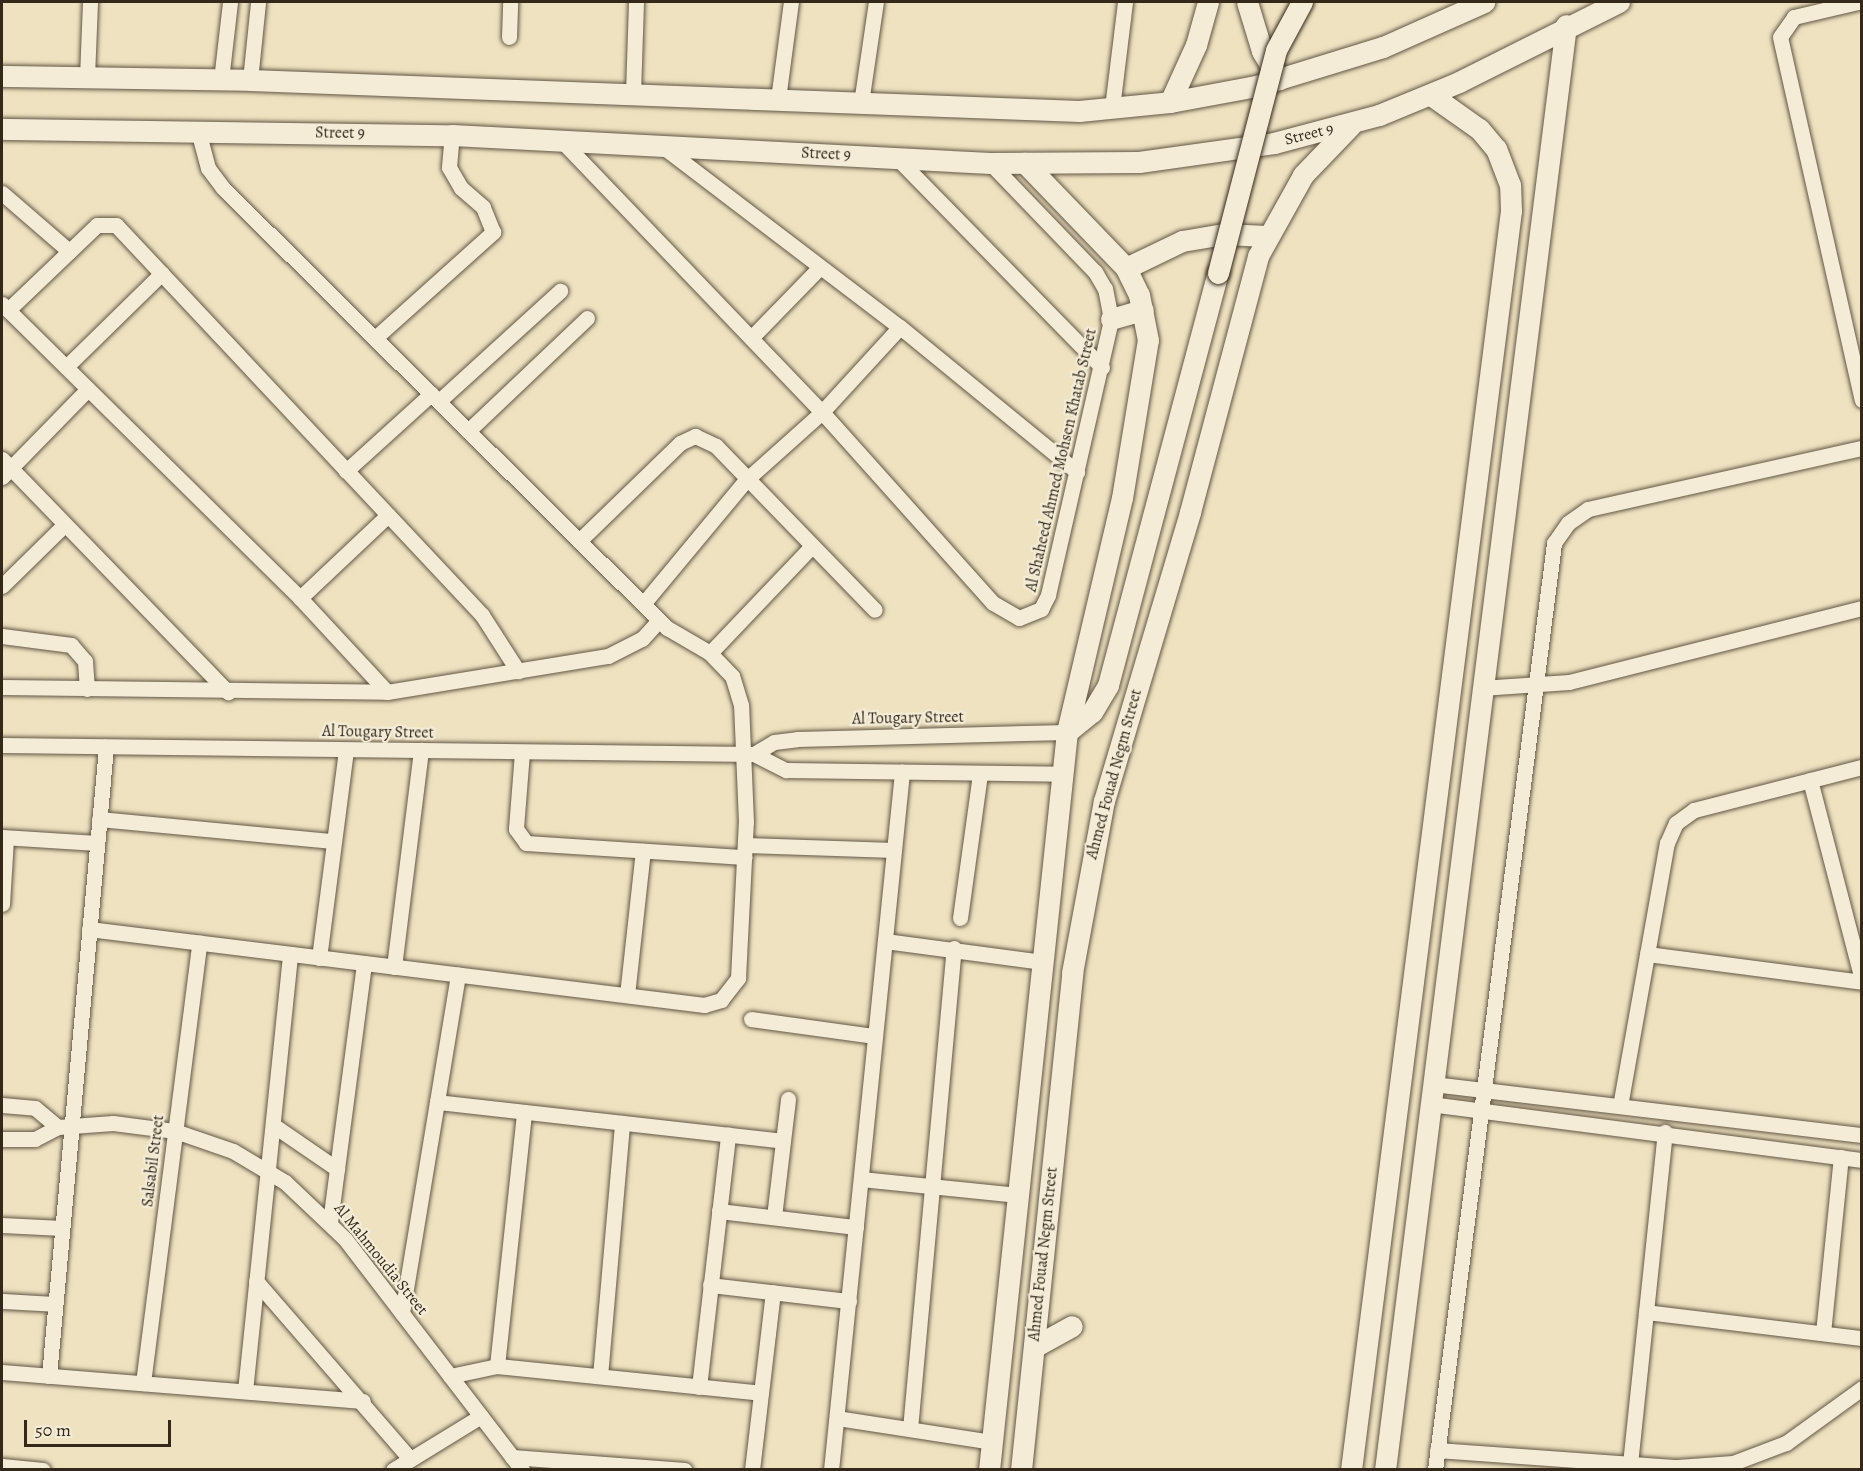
<!DOCTYPE html>
<style>
body{margin:0}
#map{position:relative;width:1863px;height:1471px;overflow:hidden;background:#eee2c1;font-family:Alegreya,serif}
div>[style]{position:absolute}
.roads{filter:drop-shadow(0 0 2px #625644) drop-shadow(0 0 2px #625644)}
.street>*{height:15px;margin:-7.5px;padding:0 7.5px;transform-origin:7.5px;border-radius:7.5px;background:#f4ecd7}
.secondary>*{height:21px;margin:-10.5px;padding:0 10.5px;transform-origin:10.5px;border-radius:10.5px;background:#f4ecd7}
.bridges{filter:drop-shadow(0 0 2px #34281a) drop-shadow(0 0 2px #34281a)}
.secondary-bridge>*{height:21px;margin:-10.5px;padding:0 10.5px;transform-origin:10.5px;border-radius:10.5px;background:#f4ecd7}
span{translate:-50% -50%;white-space:nowrap;text-align:center;line-height:1.15;-webkit-text-stroke:4.5px #f4ecd7;paint-order:stroke}
.street-label{font-size:16px;color:#34281a}
.frame{position:absolute;inset:0;border:3px solid #34281a;pointer-events:none}
.scale{position:absolute;left:24px;top:1420px;width:147px;height:27px;box-sizing:border-box;border:3px solid #34281a;border-top:0;padding-left:8px;font-size:18px;line-height:21px;white-space:nowrap;color:#34281a;-webkit-text-stroke:4px #f4ecd7;paint-order:stroke}
</style>
<div id="map">
<div class="roads">
<div class="street">
<div style="left:1858px;top:2px;width:66px;rotate:166.8deg"></div>
<div style="left:1794px;top:17px;width:24px;rotate:125deg"></div>
<div style="left:1780px;top:37px;width:372px;rotate:77.3deg"></div>
<div style="left:509px;top:37px;width:35px;rotate:-88deg"></div>
<div style="left:87px;top:77px;width:75px;rotate:-87.7deg"></div>
<div style="left:221px;top:80px;width:79px;rotate:-83.4deg"></div>
<div style="left:250px;top:80px;width:78px;rotate:-84.1deg"></div>
<div style="left:633px;top:93px;width:91px;rotate:-88.1deg"></div>
<div style="left:778px;top:99px;width:98px;rotate:-82.4deg"></div>
<div style="left:861px;top:103px;width:102px;rotate:-81.6deg"></div>
<div style="left:1112px;top:108px;width:107px;rotate:-83deg"></div>
<div style="left:560px;top:139px;width:378px;rotate:46.2deg"></div>
<div style="left:822px;top:412px;width:256px;rotate:48.2deg"></div>
<div style="left:993px;top:603px;width:30px;rotate:30deg"></div>
<div style="left:1019px;top:618px;width:24px;rotate:-22deg"></div>
<div style="left:1041px;top:609px;width:16px;rotate:-63deg"></div>
<div style="left:1048px;top:595px;width:283px;rotate:-77.1deg"></div>
<div style="left:1111px;top:319px;width:31px;rotate:-101deg"></div>
<div style="left:1105px;top:289px;width:20px;rotate:-120deg"></div>
<div style="left:1095px;top:272px;width:151px;rotate:-133.9deg"></div>
<div style="left:662px;top:146px;width:299px;rotate:37.3deg"></div>
<div style="left:900px;top:327px;width:229px;rotate:39.3deg"></div>
<div style="left:897px;top:158px;width:293px;rotate:45.6deg"></div>
<div style="left:2px;top:193px;width:89px;rotate:40.9deg"></div>
<div style="left:2px;top:304px;width:419px;rotate:44.6deg"></div>
<div style="left:300px;top:598px;width:128px;rotate:47.2deg"></div>
<div style="left:8px;top:310px;width:123px;rotate:-43.7deg"></div>
<div style="left:97px;top:225px;width:19px"></div>
<div style="left:116px;top:225px;width:535px;rotate:46.82deg"></div>
<div style="left:482px;top:615px;width:67px;rotate:57.3deg"></div>
<div style="left:375px;top:338px;width:159px;rotate:-41.9deg"></div>
<div style="left:493px;top:232px;width:27px;rotate:-112deg"></div>
<div style="left:483px;top:207px;width:29px;rotate:-139deg"></div>
<div style="left:461px;top:188px;width:24px;rotate:-120deg"></div>
<div style="left:449px;top:167px;width:32px;rotate:-85deg"></div>
<div style="left:751px;top:338px;width:98px;rotate:-45.8deg"></div>
<div style="left:66px;top:367px;width:134px;rotate:-44.4deg"></div>
<div style="left:439px;top:401px;width:164px;rotate:-42.3deg"></div>
<div style="left:468px;top:431px;width:164px;rotate:-43.5deg"></div>
<div style="left:2px;top:459px;width:325px;rotate:45.9deg"></div>
<div style="left:346px;top:471px;width:115px;rotate:-42.2deg"></div>
<div style="left:2px;top:477px;width:123px;rotate:-45.7deg"></div>
<div style="left:579px;top:541px;width:141px;rotate:-44.1deg"></div>
<div style="left:680px;top:443px;width:17px;rotate:-25deg"></div>
<div style="left:695px;top:436px;width:23px;rotate:25deg"></div>
<div style="left:716px;top:446px;width:228px;rotate:45.9deg"></div>
<div style="left:2px;top:586px;width:88px;rotate:-44.5deg"></div>
<div style="left:300px;top:598px;width:121px;rotate:-43.3deg"></div>
<div style="left:643px;top:604px;width:161px;rotate:-50.3deg"></div>
<div style="left:746px;top:480px;width:102px;rotate:-41.8deg"></div>
<div style="left:822px;top:412px;width:115px;rotate:-47.5deg"></div>
<div style="left:2px;top:636px;width:70px;rotate:7.4deg"></div>
<div style="left:71px;top:645px;width:21px;rotate:49deg"></div>
<div style="left:85px;top:661px;width:28px;rotate:86deg"></div>
<div style="left:710px;top:653px;width:148px;rotate:-46.4deg"></div>
<div style="left:2px;top:687px;width:385px;rotate:0.7deg"></div>
<div style="left:387px;top:692px;width:224px;rotate:-9.3deg"></div>
<div style="left:608px;top:656px;width:38px;rotate:-27deg"></div>
<div style="left:642px;top:639px;width:25px;rotate:-48deg"></div>
<div style="left:1481px;top:688px;width:88px;rotate:-3.9deg"></div>
<div style="left:1569px;top:682px;width:302px;rotate:-14.2deg"></div>
<div style="left:2px;top:745px;width:752px;rotate:0.69deg"></div>
<div style="left:754px;top:754px;width:23px;rotate:-31deg"></div>
<div style="left:774px;top:742px;width:23px;rotate:-7deg"></div>
<div style="left:797px;top:739px;width:270px;rotate:-1.5deg"></div>
<div style="left:522px;top:752px;width:77px;rotate:94.5deg"></div>
<div style="left:516px;top:829px;width:17px;rotate:54deg"></div>
<div style="left:526px;top:843px;width:219px;rotate:3.7deg"></div>
<div style="left:754px;top:754px;width:36px;rotate:27deg"></div>
<div style="left:786px;top:770px;width:277px;rotate:0.8deg"></div>
<div style="left:1810px;top:780px;width:207px;rotate:75.4deg"></div>
<div style="left:99px;top:819px;width:235px;rotate:5.4deg"></div>
<div style="left:2px;top:837px;width:95px;rotate:3.6deg"></div>
<div style="left:746px;top:845px;width:148px;rotate:1.9deg"></div>
<div style="left:2px;top:904px;width:66px;rotate:-86.5deg"></div>
<div style="left:960px;top:918px;width:146px;rotate:-82.1deg"></div>
<div style="left:89px;top:929px;width:620px;rotate:7.04deg"></div>
<div style="left:704px;top:1005px;width:18px;rotate:-16deg"></div>
<div style="left:721px;top:1000px;width:28px;rotate:-52deg"></div>
<div style="left:738px;top:978px;width:156px;rotate:-87.1deg"></div>
<div style="left:746px;top:822px;width:117px;rotate:-92.4deg"></div>
<div style="left:741px;top:705px;width:30px;rotate:-107deg"></div>
<div style="left:732px;top:676px;width:32px;rotate:-134deg"></div>
<div style="left:710px;top:653px;width:50px;rotate:-149.8deg"></div>
<div style="left:667px;top:628px;width:625px;rotate:-135.26deg"></div>
<div style="left:223px;top:188px;width:25px;rotate:-127deg"></div>
<div style="left:208px;top:168px;width:38px;rotate:-105deg"></div>
<div style="left:885px;top:941px;width:159px;rotate:7.6deg"></div>
<div style="left:1647px;top:954px;width:217px;rotate:7.4deg"></div>
<div style="left:319px;top:958px;width:210px;rotate:-82.6deg"></div>
<div style="left:394px;top:967px;width:219px;rotate:-82.9deg"></div>
<div style="left:627px;top:995px;width:145px;rotate:-83.7deg"></div>
<div style="left:751px;top:1019px;width:123px;rotate:7.9deg"></div>
<div style="left:1433px;top:1084px;width:432px;rotate:6.8deg"></div>
<div style="left:437px;top:1102px;width:348px;rotate:6.4deg"></div>
<div style="left:1430px;top:1104px;width:436px;rotate:7.4deg"></div>
<div style="left:2px;top:1105px;width:33px;rotate:5deg"></div>
<div style="left:35px;top:1108px;width:30px;rotate:40deg"></div>
<div style="left:1620px;top:1106px;width:267px;rotate:-79.9deg"></div>
<div style="left:1667px;top:843px;width:22px;rotate:-66deg"></div>
<div style="left:1676px;top:823px;width:22px;rotate:-36deg"></div>
<div style="left:1694px;top:810px;width:173px;rotate:-14.4deg"></div>
<div style="left:273px;top:1125px;width:78px;rotate:34.5deg"></div>
<div style="left:58px;top:1127px;width:55px;rotate:-4.2deg"></div>
<div style="left:113px;top:1123px;width:63px;rotate:7.4deg"></div>
<div style="left:175px;top:1131px;width:61px;rotate:19deg"></div>
<div style="left:233px;top:1151px;width:61px;rotate:30.8deg"></div>
<div style="left:285px;top:1182px;width:83px;rotate:43.5deg"></div>
<div style="left:345px;top:1239px;width:291px;rotate:52.5deg"></div>
<div style="left:2px;top:1139px;width:33px"></div>
<div style="left:35px;top:1139px;width:26px;rotate:-28deg"></div>
<div style="left:861px;top:1179px;width:158px;rotate:5.8deg"></div>
<div style="left:719px;top:1211px;width:138px;rotate:6.7deg"></div>
<div style="left:774px;top:1217px;width:119px;rotate:-83.2deg"></div>
<div style="left:330px;top:1222px;width:261px;rotate:-82.5deg"></div>
<div style="left:2px;top:1225px;width:60px;rotate:2.9deg"></div>
<div style="left:256px;top:1281px;width:235px;rotate:49.1deg"></div>
<div style="left:710px;top:1285px;width:140px;rotate:6.6deg"></div>
<div style="left:2px;top:1301px;width:53px;rotate:3.2deg"></div>
<div style="left:1646px;top:1312px;width:218px;rotate:6.9deg"></div>
<div style="left:402px;top:1313px;width:343px;rotate:-80.6deg"></div>
<div style="left:1823px;top:1333px;width:177px;rotate:-84.2deg"></div>
<div style="left:497px;top:1366px;width:255px;rotate:-83.9deg"></div>
<div style="left:2px;top:1372px;width:362px;rotate:4.6deg"></div>
<div style="left:49px;top:1376px;width:632px;rotate:-84.82deg"></div>
<div style="left:450px;top:1376px;width:48px;rotate:-12deg"></div>
<div style="left:497px;top:1366px;width:265px;rotate:5.8deg"></div>
<div style="left:600px;top:1376px;width:254px;rotate:-85deg"></div>
<div style="left:143px;top:1383px;width:444px;rotate:-82.7deg"></div>
<div style="left:699px;top:1387px;width:254px;rotate:-83.4deg"></div>
<div style="left:245px;top:1391px;width:439px;rotate:-84.1deg"></div>
<div style="left:837px;top:1418px;width:157px;rotate:8.8deg"></div>
<div style="left:910px;top:1429px;width:483px;rotate:-84.8deg"></div>
<div style="left:1437px;top:1450px;width:241px;rotate:4.1deg"></div>
<div style="left:1677px;top:1467px;width:56px;rotate:-4.1deg"></div>
<div style="left:1733px;top:1463px;width:57px;rotate:-20.7deg"></div>
<div style="left:1786px;top:1443px;width:94px;rotate:-35.9deg"></div>
<div style="left:512px;top:1457px;width:173px;rotate:4.3deg"></div>
<div style="left:1630px;top:1464px;width:334px;rotate:-84deg"></div>
<div style="left:2px;top:1466px;width:41px;rotate:5.6deg"></div>
<div style="left:393px;top:1470px;width:103px;rotate:-31.5deg"></div>
<div style="left:752px;top:1470px;width:179px;rotate:-83.3deg"></div>
<div style="left:831px;top:1470px;width:702px;rotate:-84.19deg"></div>
<div style="left:1435px;top:1470px;width:935px;rotate:-82.68deg"></div>
<div style="left:1554px;top:543px;width:24px;rotate:-55deg"></div>
<div style="left:1568px;top:523px;width:24px;rotate:-35deg"></div>
<div style="left:1588px;top:509px;width:281px;rotate:-12.6deg"></div>
</div>
<div class="secondary">
<div style="left:1247px;top:2px;width:51px;rotate:73deg"></div>
<div style="left:1262px;top:51px;width:33px;rotate:59deg"></div>
<div style="left:2px;top:76px;width:248px;rotate:0.9deg"></div>
<div style="left:250px;top:80px;width:830px;rotate:2.14deg"></div>
<div style="left:1079px;top:111px;width:91px;rotate:-5.6deg"></div>
<div style="left:1170px;top:102px;width:87px;rotate:-10.5deg"></div>
<div style="left:1256px;top:86px;width:133px;rotate:-17.1deg"></div>
<div style="left:1383px;top:47px;width:111px;rotate:-24deg"></div>
<div style="left:1170px;top:102px;width:63px;rotate:-65.5deg"></div>
<div style="left:1196px;top:45px;width:45px;rotate:-74.4deg"></div>
<div style="left:2px;top:129px;width:450px;rotate:0.8deg"></div>
<div style="left:452px;top:135px;width:539px;rotate:2.98deg"></div>
<div style="left:990px;top:163px;width:149px;rotate:-0.4deg"></div>
<div style="left:1139px;top:162px;width:136px;rotate:-8deg"></div>
<div style="left:1274px;top:143px;width:109px;rotate:-14.9deg"></div>
<div style="left:1379px;top:115px;width:87px;rotate:-22.4deg"></div>
<div style="left:1459px;top:82px;width:179px;rotate:-26.6deg"></div>
<div style="left:1126px;top:268px;width:62px;rotate:-25.7deg"></div>
<div style="left:1182px;top:241px;width:43px;rotate:-9.5deg"></div>
<div style="left:1224px;top:234px;width:42px;rotate:2.7deg"></div>
<div style="left:1111px;top:319px;width:33px;rotate:-16deg"></div>
<div style="left:1067px;top:732px;width:32px;rotate:-39deg"></div>
<div style="left:1092px;top:712px;width:31px;rotate:-59deg"></div>
<div style="left:1108px;top:685px;width:426px;rotate:-75.1deg"></div>
<div style="left:1034px;top:1347px;width:43px;rotate:-28.9deg"></div>
<div style="left:989px;top:1470px;width:742px;rotate:-83.97deg"></div>
<div style="left:1067px;top:732px;width:240px;rotate:-76.8deg"></div>
<div style="left:1122px;top:498px;width:160px;rotate:-80.7deg"></div>
<div style="left:1148px;top:340px;width:46px;rotate:-101.3deg"></div>
<div style="left:1139px;top:295px;width:30px;rotate:-116deg"></div>
<div style="left:1126px;top:268px;width:146px;rotate:-133.9deg"></div>
<div style="left:1021px;top:1470px;width:500px;rotate:-84.1deg"></div>
<div style="left:1072px;top:973px;width:175px;rotate:-79.5deg"></div>
<div style="left:1104px;top:801px;width:302px;rotate:-73.4deg"></div>
<div style="left:1190px;top:512px;width:265px;rotate:-75.1deg"></div>
<div style="left:1258px;top:256px;width:93px;rotate:-60.9deg"></div>
<div style="left:1303px;top:175px;width:69px;rotate:-46.2deg"></div>
<div style="left:1351px;top:1470px;width:1269px;rotate:-82.76deg"></div>
<div style="left:1511px;top:211px;width:26px;rotate:-92deg"></div>
<div style="left:1510px;top:185px;width:39px;rotate:-111deg"></div>
<div style="left:1496px;top:149px;width:26px;rotate:-130deg"></div>
<div style="left:1479px;top:129px;width:59px;rotate:-144.7deg"></div>
<div style="left:1385px;top:1470px;width:1456px;rotate:-82.86deg"></div>
</div>
</div>
<div class="bridges">
<div class="secondary-bridge">
<div style="left:1218px;top:273px;width:230px;rotate:-75.4deg"></div>
<div style="left:1276px;top:50px;width:55px;rotate:-61.6deg"></div>
</div>
</div>
<div class="street-label">
<span style="left:340px;top:133px;rotate:1deg">Street 9</span>
<span style="left:1309px;top:134px;rotate:-14deg">Street 9</span>
<span style="left:826px;top:154px;rotate:3deg">Street 9</span>
<span style="left:1061px;top:460px;rotate:-77deg">Al Shaheed Ahmed Mohsen Khatab Street</span>
<span style="left:908px;top:718px;rotate:-1deg">Al Tougary Street</span>
<span style="left:378px;top:732px;rotate:1deg">Al Tougary Street</span>
<span style="left:1114px;top:774px;rotate:-75deg">Ahmed Fouad Negm Street</span>
<span style="left:153px;top:1161px;rotate:-83deg">Salsabil Street</span>
<span style="left:1043px;top:1254px;rotate:-84deg">Ahmed Fouad Negm Street</span>
<span style="left:381px;top:1259px;rotate:51deg">Al Mahmoudia Street</span>
</div>
<div class="frame"></div>
<div class="scale">50 m</div>
</div>
